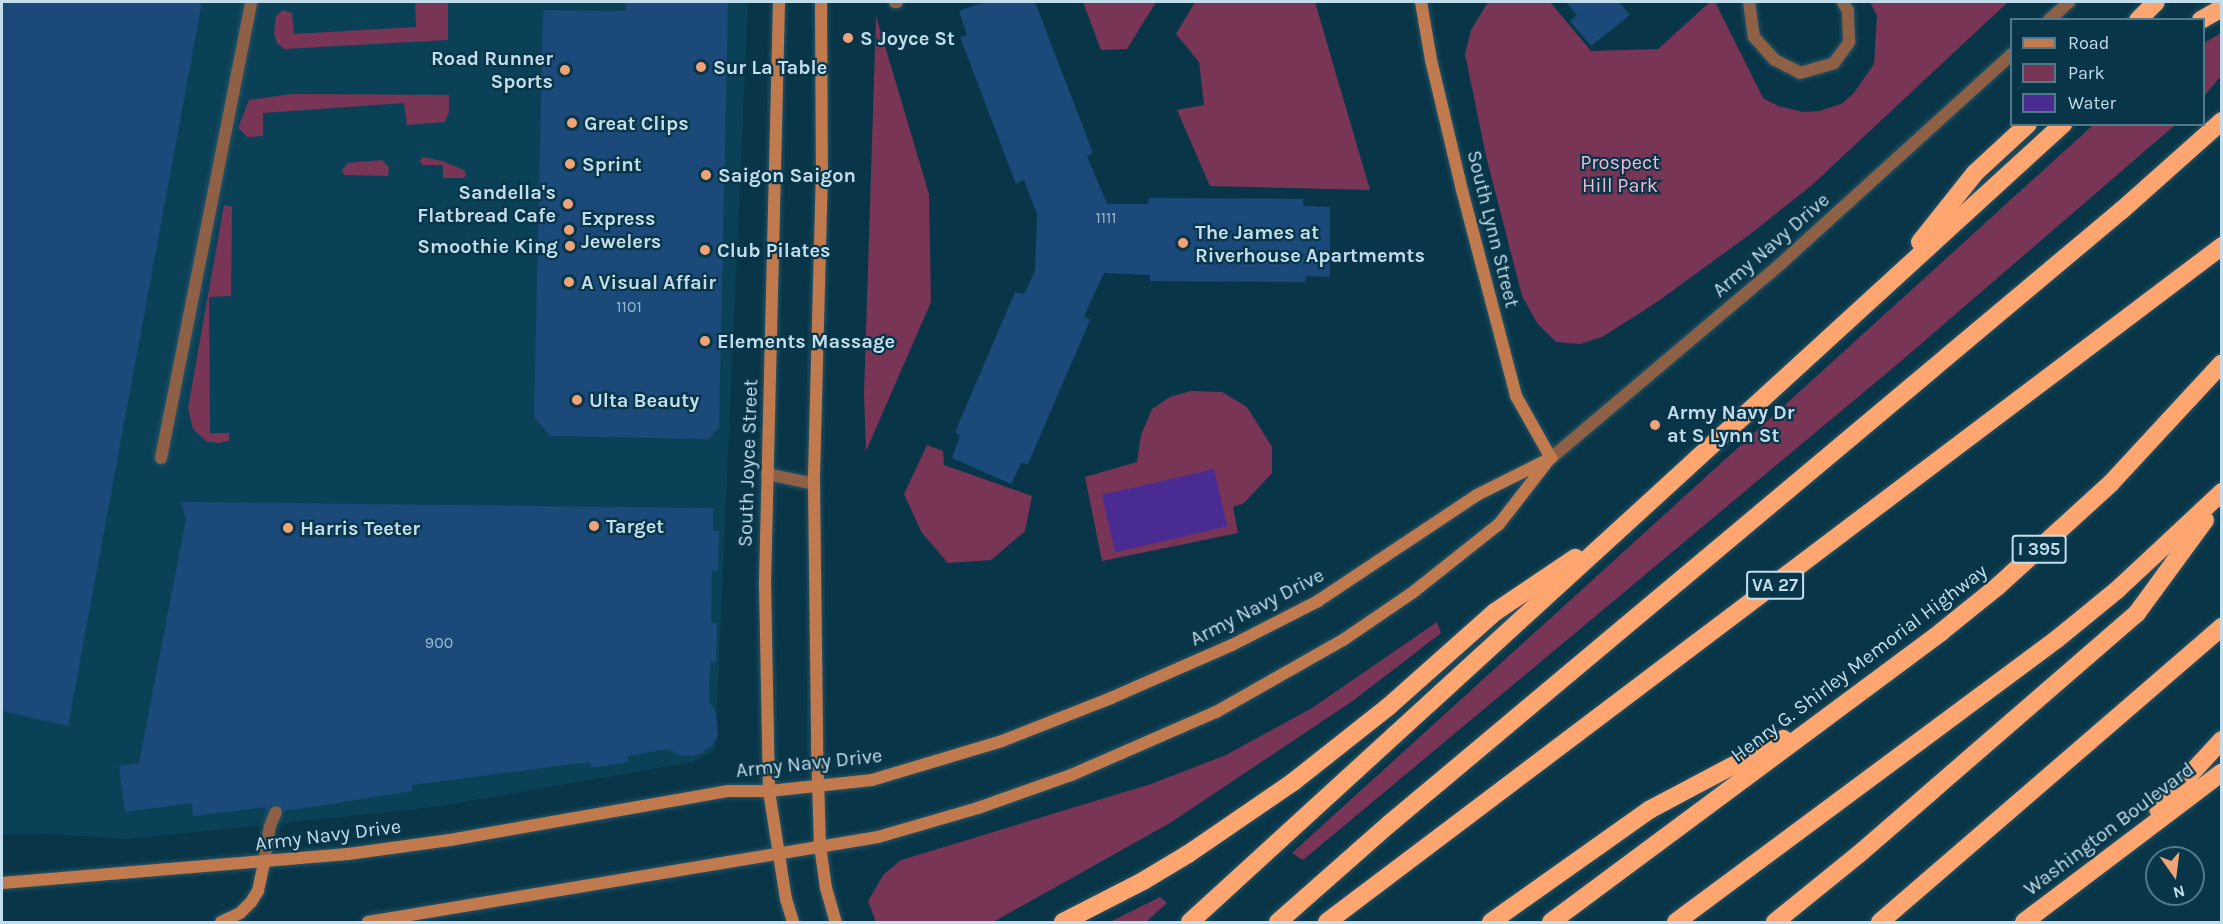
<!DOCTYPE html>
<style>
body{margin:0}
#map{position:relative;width:2223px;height:924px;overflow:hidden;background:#083648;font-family:Karla,sans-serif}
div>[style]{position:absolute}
.built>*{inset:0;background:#0b4157}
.green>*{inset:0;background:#783556}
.water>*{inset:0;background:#4a2b91;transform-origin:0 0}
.building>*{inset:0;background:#1b4a7a}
.roads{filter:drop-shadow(0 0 2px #295466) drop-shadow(0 0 2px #295466)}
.service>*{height:12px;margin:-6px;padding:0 6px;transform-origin:6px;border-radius:6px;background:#8e6046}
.tertiary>*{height:12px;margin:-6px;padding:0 6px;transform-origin:6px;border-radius:6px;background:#8e6046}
.secondary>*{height:12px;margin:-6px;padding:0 6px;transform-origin:6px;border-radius:6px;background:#c1794e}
.motorway>*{height:18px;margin:-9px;padding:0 9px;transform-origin:9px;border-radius:9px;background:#ffa670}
.dots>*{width:16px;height:16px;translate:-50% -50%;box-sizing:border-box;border:3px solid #083648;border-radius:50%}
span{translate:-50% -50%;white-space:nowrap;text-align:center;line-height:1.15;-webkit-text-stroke:4.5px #083648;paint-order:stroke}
.number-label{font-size:16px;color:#98b8d0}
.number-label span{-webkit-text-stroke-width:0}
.shield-label span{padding:2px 4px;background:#083648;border:2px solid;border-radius:4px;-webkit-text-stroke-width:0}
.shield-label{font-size:18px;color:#c2ddec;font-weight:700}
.poi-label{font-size:20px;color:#c2ddec;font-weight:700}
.left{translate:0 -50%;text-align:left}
.right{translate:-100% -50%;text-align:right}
.park-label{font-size:20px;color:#f4b9d3}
.street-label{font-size:20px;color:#c2ddec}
.frame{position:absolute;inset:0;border:3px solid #c2ddec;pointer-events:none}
.legend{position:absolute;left:2010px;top:18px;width:195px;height:108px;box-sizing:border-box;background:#083648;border:2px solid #52798a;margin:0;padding:8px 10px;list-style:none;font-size:18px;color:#c2ddec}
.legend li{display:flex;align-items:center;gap:12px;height:30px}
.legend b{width:30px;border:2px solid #52798a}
.north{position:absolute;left:2145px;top:846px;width:60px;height:60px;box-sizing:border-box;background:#083648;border:2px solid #52798a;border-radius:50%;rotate:166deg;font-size:16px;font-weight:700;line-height:24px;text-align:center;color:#c2ddec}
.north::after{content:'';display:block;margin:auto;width:21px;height:27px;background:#efa376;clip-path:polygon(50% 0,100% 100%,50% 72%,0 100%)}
</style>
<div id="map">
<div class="built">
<div style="clip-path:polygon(2px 2px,748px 2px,715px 750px,692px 762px,435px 807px,129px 839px,49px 834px,2px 835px)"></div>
</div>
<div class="green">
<div style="clip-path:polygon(448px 2px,448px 40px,285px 49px,277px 43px,274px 33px,276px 16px,283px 10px,292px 13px,294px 34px,416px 27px,415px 3px)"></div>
<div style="clip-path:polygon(1083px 2px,1156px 2px,1127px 49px,1101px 50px)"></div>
<div style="clip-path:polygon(1195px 2px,1315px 2px,1370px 190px,1210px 186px,1177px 110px,1204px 105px,1199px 62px,1176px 34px)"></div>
<div style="clip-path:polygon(1488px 2px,1550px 2px,1591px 51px,1658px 49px,1710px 2px,1715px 2px,1763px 98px,1778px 106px,1803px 112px,1819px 111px,1841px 104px,1853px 94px,1874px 64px,1877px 16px,1870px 2px,2008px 2px,1812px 185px,1749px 235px,1657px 302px,1602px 337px,1580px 344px,1556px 342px,1537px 323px,1522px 296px,1486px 156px,1465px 54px,1471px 30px)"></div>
<div style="clip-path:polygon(876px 16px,929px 194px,931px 302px,866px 451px,864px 394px)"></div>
<div style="clip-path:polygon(2221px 33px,2221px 76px,2204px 96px,2204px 43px)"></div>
<div style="clip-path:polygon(292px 94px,449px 95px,449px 112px,445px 122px,407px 125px,404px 103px,263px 113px,263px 136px,248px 137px,238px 128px,249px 100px)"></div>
<div style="clip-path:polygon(2093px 125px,2175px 125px,1900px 362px,1303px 860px,1292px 853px)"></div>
<div style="clip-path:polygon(422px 157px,442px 161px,464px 170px,466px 175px,464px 178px,443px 178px,443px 165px,422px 165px,420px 161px)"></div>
<div style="clip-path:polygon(382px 160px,389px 168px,388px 176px,344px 175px,342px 170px,348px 163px)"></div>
<div style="clip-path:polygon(224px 205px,232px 207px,231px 296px,209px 297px,210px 433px,229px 433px,229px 441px,218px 443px,206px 441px,193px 429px,188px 408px)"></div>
<div style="clip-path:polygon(1191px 391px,1222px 392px,1247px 407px,1272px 447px,1272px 473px,1244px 503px,1233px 507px,1238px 533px,1102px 561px,1085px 477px,1137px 462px,1141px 435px,1152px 409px,1170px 397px)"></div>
<div style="clip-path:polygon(927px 445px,943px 451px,944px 465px,1032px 496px,1025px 531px,991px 560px,948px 563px,922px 533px,904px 494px)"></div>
<div style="clip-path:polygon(1437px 622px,1441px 633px,1354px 700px,1170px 823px,993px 922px,876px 922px,868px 901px,884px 874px,901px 860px,1151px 784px,1226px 755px,1312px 708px)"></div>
<div style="clip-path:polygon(1160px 897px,1167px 903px,1146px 922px,1110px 922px)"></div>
</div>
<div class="water">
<div style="left:1214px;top:469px;width:59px;height:115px;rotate:77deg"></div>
</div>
<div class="building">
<div style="clip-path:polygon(2px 2px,202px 2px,68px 726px,2px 711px)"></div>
<div style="clip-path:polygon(626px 2px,728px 2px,719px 428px,708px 439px,551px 436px,534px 417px,543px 10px,625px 11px)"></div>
<div style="clip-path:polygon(985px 2px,1035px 2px,1093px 153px,1087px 156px,1107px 204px,1148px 204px,1149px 198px,1303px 199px,1303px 206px,1330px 207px,1330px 277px,1306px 276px,1305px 282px,1150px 281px,1150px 275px,1104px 273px,1084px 316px,1090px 320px,1028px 464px,1021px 463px,1011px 484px,952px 458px,960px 435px,955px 432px,1015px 292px,1024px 294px,1035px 271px,1037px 214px,1024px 180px,1016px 184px,960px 37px,967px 35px,959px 11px)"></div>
<div style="clip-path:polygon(1566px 2px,1619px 2px,1630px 15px,1591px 46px,1570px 21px,1577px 15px)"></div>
<div style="clip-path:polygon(181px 502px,713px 508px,713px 531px,719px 531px,718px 571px,712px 570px,711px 623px,717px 623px,716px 663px,710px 662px,709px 702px,716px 712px,718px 736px,712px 746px,702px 753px,691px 756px,679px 755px,668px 749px,627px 756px,628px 762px,591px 768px,590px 762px,412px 785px,412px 791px,305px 808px,284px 811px,276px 804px,271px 806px,267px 813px,265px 807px,193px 816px,192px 803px,125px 812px,119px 766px,139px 763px,186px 519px)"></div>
</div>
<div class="roads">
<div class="service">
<div style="left:895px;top:2px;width:2px"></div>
<div style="left:161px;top:458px;width:465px;rotate:-78.8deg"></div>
<div style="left:767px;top:474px;width:48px;rotate:12deg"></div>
<div style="left:264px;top:863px;width:37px;rotate:-81deg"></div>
<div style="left:270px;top:826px;width:15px;rotate:-67deg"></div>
</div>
<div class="tertiary">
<div style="left:1749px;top:2px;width:35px;rotate:82deg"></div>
<div style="left:1754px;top:37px;width:31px;rotate:48deg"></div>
<div style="left:1775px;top:60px;width:28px;rotate:27deg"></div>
<div style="left:1800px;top:73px;width:35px;rotate:-16deg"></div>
<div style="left:1834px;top:63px;width:26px;rotate:-54deg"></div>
<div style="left:1849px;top:42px;width:31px;rotate:-92deg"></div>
<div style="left:1848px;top:11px;width:10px;rotate:-119deg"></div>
<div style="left:2049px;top:20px;width:27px;rotate:-42deg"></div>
<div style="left:1551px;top:458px;width:294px;rotate:-40.2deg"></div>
<div style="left:1776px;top:268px;width:319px;rotate:-42.2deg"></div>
</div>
<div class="secondary">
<div style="left:779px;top:2px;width:581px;rotate:91.38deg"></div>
<div style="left:765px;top:583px;width:208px;rotate:88.9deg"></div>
<div style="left:769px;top:791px;width:109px;rotate:81.1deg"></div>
<div style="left:786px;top:899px;width:24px;rotate:73deg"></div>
<div style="left:821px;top:2px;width:168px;rotate:89.7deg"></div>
<div style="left:822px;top:170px;width:314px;rotate:91.5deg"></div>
<div style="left:814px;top:484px;width:262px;rotate:89.3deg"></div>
<div style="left:817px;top:746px;width:100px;rotate:88.3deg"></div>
<div style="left:820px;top:846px;width:42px;rotate:81.9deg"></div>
<div style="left:826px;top:888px;width:35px;rotate:74deg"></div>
<div style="left:1421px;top:2px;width:59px;rotate:80.2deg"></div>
<div style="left:1431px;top:60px;width:134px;rotate:76.6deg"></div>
<div style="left:1462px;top:190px;width:213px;rotate:75.3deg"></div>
<div style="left:1516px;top:396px;width:71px;rotate:60.6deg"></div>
<div style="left:2px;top:883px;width:347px;rotate:-4.8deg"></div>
<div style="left:348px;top:854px;width:103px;rotate:-7.8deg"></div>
<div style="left:450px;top:840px;width:283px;rotate:-10deg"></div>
<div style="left:729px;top:791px;width:40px"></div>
<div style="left:769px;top:791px;width:104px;rotate:-6.1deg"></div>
<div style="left:872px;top:780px;width:136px;rotate:-16.7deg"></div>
<div style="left:1002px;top:741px;width:117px;rotate:-21.5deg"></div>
<div style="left:1111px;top:698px;width:132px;rotate:-23.7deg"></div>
<div style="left:1232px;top:645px;width:97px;rotate:-27.1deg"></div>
<div style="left:1318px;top:601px;width:191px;rotate:-33.7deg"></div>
<div style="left:1477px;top:495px;width:83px;rotate:-26.6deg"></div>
<div style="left:221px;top:922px;width:21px;rotate:-25deg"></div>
<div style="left:240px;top:913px;width:16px;rotate:-45deg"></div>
<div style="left:251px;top:902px;width:13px;rotate:-58deg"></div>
<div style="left:258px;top:891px;width:29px;rotate:-78deg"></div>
<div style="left:368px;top:922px;width:517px;rotate:-9.46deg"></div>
<div style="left:878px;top:837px;width:104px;rotate:-16.2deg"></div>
<div style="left:978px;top:808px;width:99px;rotate:-19.5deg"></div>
<div style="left:1071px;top:775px;width:158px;rotate:-23.5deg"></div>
<div style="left:1216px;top:712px;width:146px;rotate:-29.6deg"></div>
<div style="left:1343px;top:640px;width:83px;rotate:-34.3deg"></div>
<div style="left:1412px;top:593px;width:111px;rotate:-38.4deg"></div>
<div style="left:1499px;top:524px;width:80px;rotate:-52.1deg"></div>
</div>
<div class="motorway">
<div style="left:2138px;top:20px;width:25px;rotate:-45deg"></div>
<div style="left:2201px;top:20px;width:24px;rotate:-30deg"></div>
<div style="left:1920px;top:242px;width:88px;rotate:-51.4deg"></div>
<div style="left:1975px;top:173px;width:72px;rotate:-42.8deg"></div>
<div style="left:2158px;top:809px;width:94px;rotate:-47.2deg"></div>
<div style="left:1063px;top:922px;width:90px;rotate:-27.1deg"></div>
<div style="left:1143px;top:881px;width:52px;rotate:-31deg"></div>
<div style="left:1188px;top:854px;width:127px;rotate:-34.4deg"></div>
<div style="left:1293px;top:782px;width:121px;rotate:-38.3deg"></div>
<div style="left:1388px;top:707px;width:143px;rotate:-41.6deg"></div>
<div style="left:1495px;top:612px;width:97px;rotate:-34deg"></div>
<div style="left:1190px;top:922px;width:1183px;rotate:-42.43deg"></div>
<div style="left:1278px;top:922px;width:147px;rotate:-41.4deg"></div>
<div style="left:1388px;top:825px;width:958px;rotate:-39.96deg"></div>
<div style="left:2122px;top:210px;width:134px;rotate:-41.7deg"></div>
<div style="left:1327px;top:922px;width:1122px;rotate:-37.06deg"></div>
<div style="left:1491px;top:922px;width:194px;rotate:-35.3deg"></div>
<div style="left:1649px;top:810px;width:152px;rotate:-27.9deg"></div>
<div style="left:1551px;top:922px;width:486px;rotate:-36.6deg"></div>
<div style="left:1941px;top:632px;width:73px;rotate:-38.9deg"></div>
<div style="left:1998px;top:586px;width:153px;rotate:-42.3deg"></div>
<div style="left:2111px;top:483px;width:163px;rotate:-47.2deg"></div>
<div style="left:1676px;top:922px;width:475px;rotate:-36.6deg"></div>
<div style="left:2057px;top:639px;width:77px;rotate:-39.2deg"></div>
<div style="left:2117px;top:590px;width:144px;rotate:-43deg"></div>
<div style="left:1775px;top:922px;width:108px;rotate:-39deg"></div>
<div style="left:1859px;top:854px;width:368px;rotate:-40.9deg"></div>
<div style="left:2137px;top:613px;width:115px;rotate:-53.8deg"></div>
<div style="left:1880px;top:922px;width:452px;rotate:-40.8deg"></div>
<div style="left:2024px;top:922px;width:248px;rotate:-37.1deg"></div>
</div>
</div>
<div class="dots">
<div style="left:848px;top:38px;background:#efa376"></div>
<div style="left:701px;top:67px;background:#efa376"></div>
<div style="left:565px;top:70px;background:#efa376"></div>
<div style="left:572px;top:123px;background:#efa376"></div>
<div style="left:570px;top:164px;background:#efa376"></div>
<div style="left:706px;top:175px;background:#efa376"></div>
<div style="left:568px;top:204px;background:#efa376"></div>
<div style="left:569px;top:230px;background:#efa376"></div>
<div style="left:1183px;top:243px;background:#efa376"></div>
<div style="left:570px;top:246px;background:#efa376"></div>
<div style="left:705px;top:250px;background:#efa376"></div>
<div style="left:569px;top:282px;background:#efa376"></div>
<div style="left:705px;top:341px;background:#efa376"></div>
<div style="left:577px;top:400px;background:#efa376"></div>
<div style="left:1655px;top:425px;background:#efa376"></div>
<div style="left:594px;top:526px;background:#efa376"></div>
<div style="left:288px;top:528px;background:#efa376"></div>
</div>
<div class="number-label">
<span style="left:1106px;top:218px">1111</span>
<span style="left:629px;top:307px">1101</span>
<span style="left:439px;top:643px">900</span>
</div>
<div class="shield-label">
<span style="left:2039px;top:549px">I 395</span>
<span style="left:1775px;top:585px">VA 27</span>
</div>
<div class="poi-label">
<span class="left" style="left:860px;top:38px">S Joyce St</span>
<span class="right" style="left:553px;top:70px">Road Runner<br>Sports</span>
<span class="left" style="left:713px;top:67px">Sur La Table</span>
<span class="left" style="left:584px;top:123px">Great Clips</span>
<span class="left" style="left:582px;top:164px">Sprint</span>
<span class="left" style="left:718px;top:175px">Saigon Saigon</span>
<span class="right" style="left:556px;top:204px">Sandella's<br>Flatbread Cafe</span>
<span class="left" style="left:581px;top:230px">Express<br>Jewelers</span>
<span class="left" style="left:1195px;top:244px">The James at<br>Riverhouse Apartmemts</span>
<span class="right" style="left:558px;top:246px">Smoothie King</span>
<span class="left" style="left:717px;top:250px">Club Pilates</span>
<span class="left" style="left:581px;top:282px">A Visual Affair</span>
<span class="left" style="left:717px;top:341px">Elements Massage</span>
<span class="left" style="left:589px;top:400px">Ulta Beauty</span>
<span class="left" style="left:1667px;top:424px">Army Navy Dr<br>at S Lynn St</span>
<span class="left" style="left:606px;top:526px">Target</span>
<span class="left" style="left:300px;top:528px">Harris Teeter</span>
</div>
<div class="park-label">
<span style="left:1620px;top:174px">Prospect<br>Hill Park</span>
</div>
<div class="street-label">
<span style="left:1493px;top:229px;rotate:76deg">South Lynn Street</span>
<span style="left:1771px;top:245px;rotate:-41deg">Army Navy Drive</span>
<span style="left:748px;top:463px;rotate:-88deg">South Joyce Street</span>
<span style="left:1257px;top:607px;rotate:-27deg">Army Navy Drive</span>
<span style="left:1859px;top:663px;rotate:-37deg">Henry G. Shirley Memorial Highway</span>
<span style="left:809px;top:763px;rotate:-6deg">Army Navy Drive</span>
<span style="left:2109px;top:829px;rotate:-37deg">Washington Boulevard</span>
<span style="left:328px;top:835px;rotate:-7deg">Army Navy Drive</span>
</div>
<div class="frame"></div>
<ul class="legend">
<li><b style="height:8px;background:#c1794e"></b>Road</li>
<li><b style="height:16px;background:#783556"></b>Park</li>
<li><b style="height:16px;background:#4a2b91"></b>Water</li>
</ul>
<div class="north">N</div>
</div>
